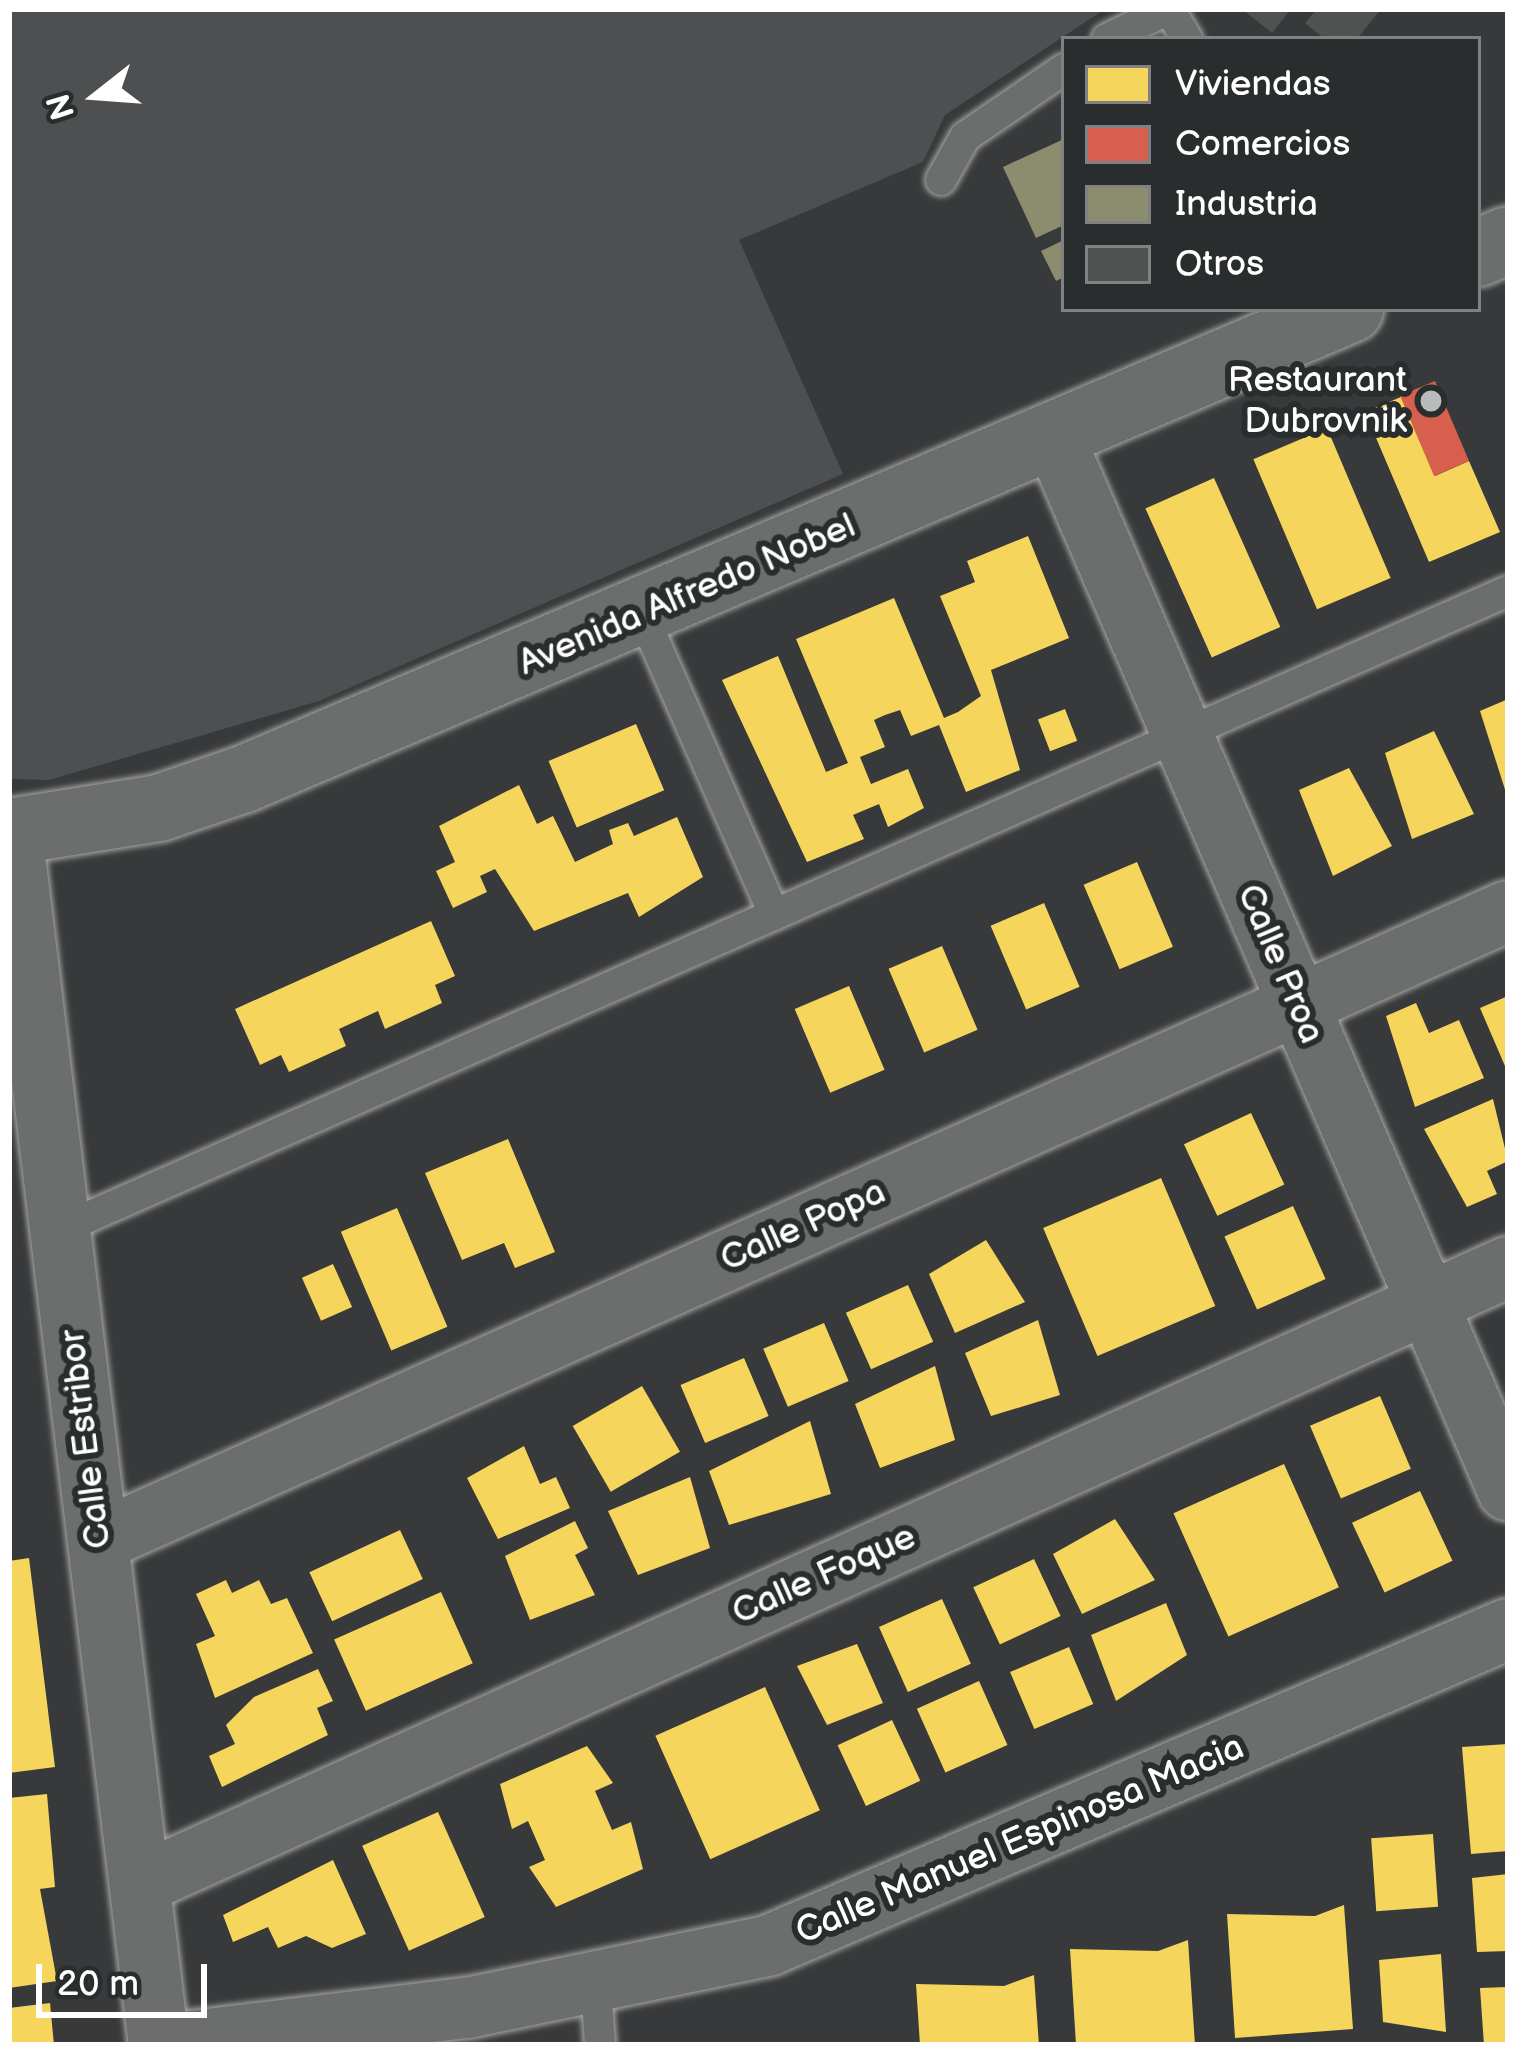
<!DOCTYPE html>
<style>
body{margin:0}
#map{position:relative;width:1517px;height:2054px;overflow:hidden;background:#38393a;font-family:"Balsamiq Sans",sans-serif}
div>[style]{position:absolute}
.green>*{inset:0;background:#4d4f50}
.homes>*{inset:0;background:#f6d55c;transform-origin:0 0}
.shops>*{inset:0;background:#d6604d;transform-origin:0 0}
.industry>*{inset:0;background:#8c8c6e}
.building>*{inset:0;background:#505151}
.roads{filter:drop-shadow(0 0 3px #a5a6a6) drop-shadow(0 0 3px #a5a6a6)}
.service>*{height:30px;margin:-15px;padding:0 15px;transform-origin:15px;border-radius:15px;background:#6c6d6d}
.minor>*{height:60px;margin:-30px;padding:0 30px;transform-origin:30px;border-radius:30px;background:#6c6d6d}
.secondary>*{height:66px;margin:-33px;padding:0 33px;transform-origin:33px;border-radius:33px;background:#6c6d6d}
.dots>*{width:33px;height:33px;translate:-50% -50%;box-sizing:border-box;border:6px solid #2a2d2e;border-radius:50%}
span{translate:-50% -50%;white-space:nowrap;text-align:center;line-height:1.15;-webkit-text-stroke:12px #2a2d2e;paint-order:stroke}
.poi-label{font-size:36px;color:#fff}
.right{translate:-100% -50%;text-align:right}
.street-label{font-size:36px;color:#fff}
.frame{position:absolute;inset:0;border:12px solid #fff;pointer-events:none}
.legend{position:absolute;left:1061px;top:36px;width:420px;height:276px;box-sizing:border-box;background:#2a2d2e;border:3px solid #7f8182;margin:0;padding:15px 21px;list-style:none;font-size:36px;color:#fff}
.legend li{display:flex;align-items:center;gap:24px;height:60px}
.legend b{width:60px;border:3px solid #7f8182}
.north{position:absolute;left:36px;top:36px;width:120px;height:120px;-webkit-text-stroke:9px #2a2d2e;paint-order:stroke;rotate:253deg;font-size:33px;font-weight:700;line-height:48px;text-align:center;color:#fff}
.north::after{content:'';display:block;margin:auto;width:42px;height:54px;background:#fff;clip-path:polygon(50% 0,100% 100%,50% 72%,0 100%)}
.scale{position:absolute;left:36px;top:1964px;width:171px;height:54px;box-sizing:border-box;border:6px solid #fff;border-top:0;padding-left:15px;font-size:36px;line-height:42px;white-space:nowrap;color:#fff;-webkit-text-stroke:9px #2a2d2e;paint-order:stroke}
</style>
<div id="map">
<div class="green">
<div style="clip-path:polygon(9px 9px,1105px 9px,945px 115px,923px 162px,739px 240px,843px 474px,319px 701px,49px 780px,9px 779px)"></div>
</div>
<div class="homes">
<div style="clip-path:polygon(1401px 397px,1435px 476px,1469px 461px,1500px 532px,1429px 562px,1365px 412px)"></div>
<div style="left:1327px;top:428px;width:163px;height:80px;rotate:67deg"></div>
<div style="left:1214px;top:478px;width:163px;height:75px;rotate:66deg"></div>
<div style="clip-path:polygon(1028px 536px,1069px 638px,991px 670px,1020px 770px,966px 792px,939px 725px,911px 736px,900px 710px,885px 715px,874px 720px,885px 747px,860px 757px,871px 784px,908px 769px,924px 808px,888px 827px,879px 804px,853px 815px,864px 839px,807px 862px,722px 680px,778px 656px,826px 772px,848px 763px,796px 639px,894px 598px,944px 718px,958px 712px,981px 696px,940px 596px,975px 582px,967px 561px)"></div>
<div style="clip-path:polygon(1508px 699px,1508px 799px,1480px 711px)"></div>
<div style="left:1065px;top:709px;width:34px;height:29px;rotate:69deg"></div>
<div style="left:636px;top:724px;width:72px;height:95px;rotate:67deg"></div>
<div style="clip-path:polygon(1434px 731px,1474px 814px,1412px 839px,1385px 753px)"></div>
<div style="clip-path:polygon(1349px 768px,1392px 846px,1333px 876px,1299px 790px)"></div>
<div style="clip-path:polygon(519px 785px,537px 824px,553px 816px,575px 862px,613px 844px,609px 830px,628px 823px,634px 836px,677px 817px,703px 877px,639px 917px,628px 893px,534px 931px,495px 869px,480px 876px,487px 892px,453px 908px,436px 871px,455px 862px,439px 826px)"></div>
<div style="left:1137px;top:862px;width:92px;height:58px;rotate:67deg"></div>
<div style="left:1044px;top:903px;width:91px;height:58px;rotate:67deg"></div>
<div style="clip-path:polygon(431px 921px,455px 976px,435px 985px,442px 1003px,385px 1029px,378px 1011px,339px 1029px,346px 1046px,289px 1072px,281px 1055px,260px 1065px,235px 1009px)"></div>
<div style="left:942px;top:946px;width:91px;height:58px;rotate:67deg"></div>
<div style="left:849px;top:986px;width:91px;height:59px;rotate:67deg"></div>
<div style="clip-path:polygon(1508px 996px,1508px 1073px,1480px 1008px)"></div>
<div style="clip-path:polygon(1416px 1003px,1429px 1033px,1459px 1020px,1484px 1078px,1415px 1107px,1386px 1016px)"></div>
<div style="clip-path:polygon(1493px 1099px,1508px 1161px,1487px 1171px,1497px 1194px,1467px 1207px,1424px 1129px)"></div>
<div style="left:1251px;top:1113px;width:79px;height:74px;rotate:65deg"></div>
<div style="clip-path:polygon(508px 1139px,555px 1252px,515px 1268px,504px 1243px,462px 1260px,425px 1173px)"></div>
<div style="left:1161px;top:1178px;width:139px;height:128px;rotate:67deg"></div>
<div style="left:1293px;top:1206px;width:80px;height:75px;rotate:66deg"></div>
<div style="left:397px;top:1208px;width:129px;height:61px;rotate:67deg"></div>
<div style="clip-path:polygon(986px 1240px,1025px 1302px,955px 1333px,929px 1274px)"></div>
<div style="left:333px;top:1264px;width:47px;height:34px;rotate:66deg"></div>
<div style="left:908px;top:1285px;width:62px;height:68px;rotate:66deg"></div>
<div style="clip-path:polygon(1038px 1320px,1060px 1395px,991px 1416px,965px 1353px)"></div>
<div style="left:824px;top:1323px;width:63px;height:66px;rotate:67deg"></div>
<div style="left:744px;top:1358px;width:63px;height:69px;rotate:67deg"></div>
<div style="clip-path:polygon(935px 1366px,955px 1440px,880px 1468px,855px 1404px)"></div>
<div style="left:642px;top:1386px;width:76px;height:80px;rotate:60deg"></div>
<div style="left:1380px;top:1396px;width:79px;height:76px;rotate:67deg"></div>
<div style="clip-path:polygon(810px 1421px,831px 1494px,729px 1525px,709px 1471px)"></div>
<div style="clip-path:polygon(524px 1446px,540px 1484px,556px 1477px,570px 1508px,498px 1539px,467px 1478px)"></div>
<div style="left:1284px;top:1464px;width:135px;height:121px;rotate:66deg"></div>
<div style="clip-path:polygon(690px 1477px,710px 1548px,638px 1575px,608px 1511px)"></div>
<div style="left:1420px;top:1491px;width:77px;height:75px;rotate:65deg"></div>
<div style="clip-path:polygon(1115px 1519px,1155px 1580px,1082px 1614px,1053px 1554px)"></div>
<div style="clip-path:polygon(575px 1521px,588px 1548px,575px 1555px,595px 1595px,530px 1620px,505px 1556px)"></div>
<div style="left:400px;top:1530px;width:54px;height:100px;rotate:65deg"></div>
<div style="clip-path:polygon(29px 1558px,55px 1767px,9px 1773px,9px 1561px)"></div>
<div style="left:1034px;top:1559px;width:63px;height:67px;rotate:65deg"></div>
<div style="clip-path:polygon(226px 1580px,232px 1593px,259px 1580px,271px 1604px,287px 1598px,313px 1653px,215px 1698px,196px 1644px,215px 1636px,196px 1594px)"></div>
<div style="left:441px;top:1592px;width:78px;height:117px;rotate:66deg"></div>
<div style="left:942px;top:1599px;width:71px;height:69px;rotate:66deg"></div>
<div style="clip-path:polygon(1166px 1603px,1187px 1655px,1116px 1701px,1091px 1635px)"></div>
<div style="clip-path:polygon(857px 1644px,883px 1703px,827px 1725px,797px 1666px)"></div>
<div style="left:1069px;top:1647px;width:62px;height:64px;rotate:67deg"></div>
<div style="clip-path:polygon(318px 1669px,333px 1701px,317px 1708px,328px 1735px,222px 1787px,209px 1756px,235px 1744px,226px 1725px,254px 1697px)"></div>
<div style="left:979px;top:1681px;width:70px;height:68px;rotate:66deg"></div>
<div style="left:765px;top:1687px;width:135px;height:120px;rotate:66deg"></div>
<div style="left:892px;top:1720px;width:67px;height:60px;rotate:65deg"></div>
<div style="clip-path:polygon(1508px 1744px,1508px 1851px,1471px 1854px,1462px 1747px)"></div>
<div style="clip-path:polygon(587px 1746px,613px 1783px,595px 1791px,612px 1830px,631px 1822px,643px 1869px,556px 1907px,529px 1867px,545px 1860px,528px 1821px,512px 1829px,500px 1784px)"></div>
<div style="clip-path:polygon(47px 1794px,55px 1887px,40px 1889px,57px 1981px,9px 1988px,9px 1798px)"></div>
<div style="left:438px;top:1812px;width:115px;height:83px;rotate:66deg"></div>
<div style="left:1433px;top:1834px;width:73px;height:62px;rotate:86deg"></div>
<div style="clip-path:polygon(333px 1860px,366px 1934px,332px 1948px,306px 1936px,278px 1948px,268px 1927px,233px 1942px,223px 1915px)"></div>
<div style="clip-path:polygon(1508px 1874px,1508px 1951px,1477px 1952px,1472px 1878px)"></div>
<div style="clip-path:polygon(1344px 1905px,1353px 2029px,1235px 2038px,1227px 1914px,1315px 1916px)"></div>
<div style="clip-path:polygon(1188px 1940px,1195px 2045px,1076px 2045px,1070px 1949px,1158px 1951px)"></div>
<div style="clip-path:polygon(1441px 1954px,1446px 2032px,1383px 2022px,1379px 1960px)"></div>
<div style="clip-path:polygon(1034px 1975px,1039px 2045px,920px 2045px,916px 1984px,1004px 1986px)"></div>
<div style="clip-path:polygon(1508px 1987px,1508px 2045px,1484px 2045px,1480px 1988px)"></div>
<div style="clip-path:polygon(50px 2003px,54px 2045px,9px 2045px,9px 2008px)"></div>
</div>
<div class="shops">
<div style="left:1435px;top:381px;width:87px;height:38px;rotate:67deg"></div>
</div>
<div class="industry">
<div style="clip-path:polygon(1064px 139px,1064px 225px,1036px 238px,1003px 167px)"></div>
<div style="clip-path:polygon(1064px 240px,1064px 277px,1056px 281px,1041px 251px)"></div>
</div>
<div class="building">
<div style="clip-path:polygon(1242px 9px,1291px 9px,1272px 33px)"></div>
<div style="clip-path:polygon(1317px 9px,1381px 9px,1357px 39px,1325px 39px,1305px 23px)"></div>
</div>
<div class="roads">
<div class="service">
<div style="left:1107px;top:39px;width:69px;rotate:-25.8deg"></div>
<div style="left:1169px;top:9px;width:35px;rotate:59deg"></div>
<div style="left:941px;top:180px;width:49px;rotate:-60.8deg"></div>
<div style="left:965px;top:137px;width:120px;rotate:-34.5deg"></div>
<div style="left:643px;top:616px;width:326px;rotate:66.3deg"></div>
<div style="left:61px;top:1229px;width:1581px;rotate:-23.79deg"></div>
<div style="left:596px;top:1986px;width:59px;rotate:86.1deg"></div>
</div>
<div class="minor">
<div style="left:1054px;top:437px;width:1147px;rotate:66.68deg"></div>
<div style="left:12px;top:832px;width:1222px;rotate:83.09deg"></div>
<div style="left:99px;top:1541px;width:1543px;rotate:-24.09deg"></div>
<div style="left:140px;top:1884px;width:1501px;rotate:-24.28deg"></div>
<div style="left:159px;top:2045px;width:310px;rotate:-6.9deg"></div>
<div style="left:467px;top:2008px;width:309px;rotate:-11.7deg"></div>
<div style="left:770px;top:1945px;width:803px;rotate:-23.18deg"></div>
</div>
<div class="secondary">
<div style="left:1478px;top:253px;width:33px;rotate:-23deg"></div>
<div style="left:9px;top:832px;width:152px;rotate:-9.1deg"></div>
<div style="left:159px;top:808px;width:90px;rotate:-18.8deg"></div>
<div style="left:244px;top:779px;width:1202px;rotate:-23.02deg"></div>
</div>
</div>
<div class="dots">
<div style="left:1431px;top:401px;background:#b9baba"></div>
</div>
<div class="poi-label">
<span class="right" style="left:1407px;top:401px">Restaurant<br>Dubrovnik</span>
</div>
<div class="street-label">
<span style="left:687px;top:595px;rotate:-23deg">Avenida Alfredo Nobel</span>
<span style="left:1280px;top:964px;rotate:67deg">Calle Proa</span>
<span style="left:803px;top:1226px;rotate:-24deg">Calle Popa</span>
<span style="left:86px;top:1439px;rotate:-97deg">Calle Estribor</span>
<span style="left:824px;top:1575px;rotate:-24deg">Calle Foque</span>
<span style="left:1020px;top:1840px;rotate:-23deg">Calle Manuel Espinosa Macia</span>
</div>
<div class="frame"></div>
<ul class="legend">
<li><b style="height:33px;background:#f6d55c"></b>Viviendas</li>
<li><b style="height:33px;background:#d6604d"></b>Comercios</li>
<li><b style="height:33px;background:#8c8c6e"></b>Industria</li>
<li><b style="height:33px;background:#505151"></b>Otros</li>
</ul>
<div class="north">N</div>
<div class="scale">20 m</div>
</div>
